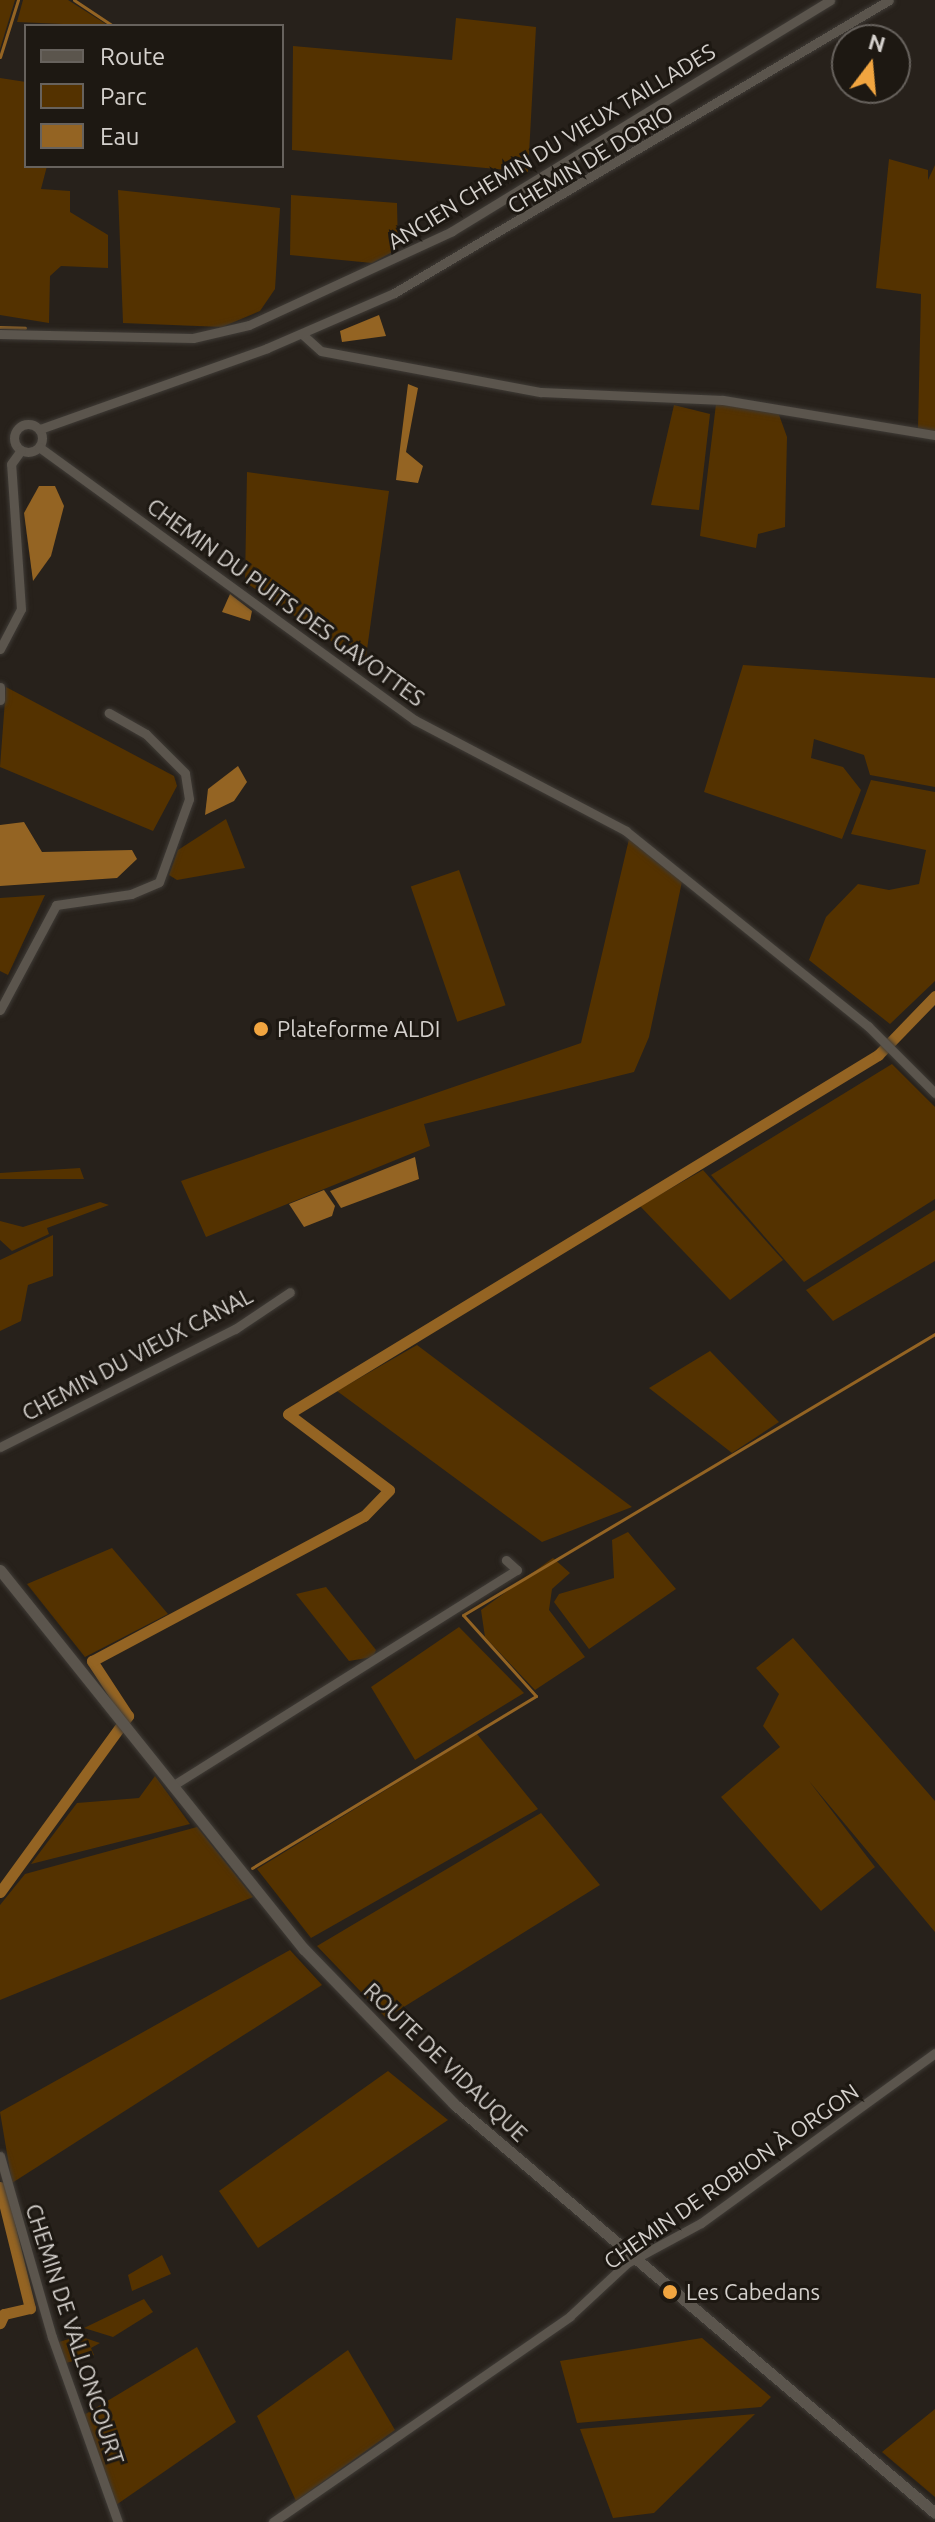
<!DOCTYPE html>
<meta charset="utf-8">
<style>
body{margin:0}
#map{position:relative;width:935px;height:2522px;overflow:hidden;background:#27211b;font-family:Ubuntu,sans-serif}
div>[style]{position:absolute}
.green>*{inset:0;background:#543200;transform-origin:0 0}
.water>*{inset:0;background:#946423}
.stream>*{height:3px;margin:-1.5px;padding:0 1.5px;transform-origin:1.5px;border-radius:1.5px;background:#946423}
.canal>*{height:11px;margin:-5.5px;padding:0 5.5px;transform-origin:5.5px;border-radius:5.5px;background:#946423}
.roads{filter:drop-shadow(0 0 2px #3f3b36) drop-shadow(0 0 2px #3f3b36)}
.minor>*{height:9px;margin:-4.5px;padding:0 4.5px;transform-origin:4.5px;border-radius:4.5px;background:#5b554d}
.minor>.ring{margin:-4.5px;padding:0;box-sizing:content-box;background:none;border:9px solid #5b554d;border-radius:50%}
.tertiary>*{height:11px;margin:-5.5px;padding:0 5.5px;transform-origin:5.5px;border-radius:5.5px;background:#5b554d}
.dots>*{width:22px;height:22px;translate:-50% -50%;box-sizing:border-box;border:4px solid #1d1812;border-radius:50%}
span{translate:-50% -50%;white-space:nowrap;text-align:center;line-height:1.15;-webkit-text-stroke:6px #1d1812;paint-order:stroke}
.street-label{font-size:22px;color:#d5d1cd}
.poi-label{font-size:22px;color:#d5d1cd}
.left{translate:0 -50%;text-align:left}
.legend{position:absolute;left:24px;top:24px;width:260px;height:144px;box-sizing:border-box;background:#1d1812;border:2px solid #67625d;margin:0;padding:10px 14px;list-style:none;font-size:24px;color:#d5d1cd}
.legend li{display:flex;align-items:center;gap:16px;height:40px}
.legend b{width:40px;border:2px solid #67625d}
.north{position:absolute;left:831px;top:24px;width:80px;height:80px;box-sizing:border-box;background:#1d1812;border:2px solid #67625d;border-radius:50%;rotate:16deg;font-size:22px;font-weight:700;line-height:32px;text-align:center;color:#d5d1cd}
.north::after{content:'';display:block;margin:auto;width:28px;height:36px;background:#f1a540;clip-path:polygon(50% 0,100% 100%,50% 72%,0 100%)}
</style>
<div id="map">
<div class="green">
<div style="clip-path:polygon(0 0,15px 0,0 49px)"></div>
<div style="clip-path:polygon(23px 0,68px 0,109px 26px,17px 22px)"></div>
<div style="clip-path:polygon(456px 18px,536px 27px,528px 172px,292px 150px,293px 46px,452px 60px)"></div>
<div style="clip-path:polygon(0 78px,26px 82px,26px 166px,47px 166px,41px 189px,70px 191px,70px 212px,108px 235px,108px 268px,61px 266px,50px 276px,49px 323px,0 315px)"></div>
<div style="clip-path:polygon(889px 159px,928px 170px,928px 180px,935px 165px,935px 431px,918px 429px,921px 294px,876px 288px)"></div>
<div style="clip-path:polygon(118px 190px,280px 208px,275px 289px,260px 311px,222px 327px,123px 323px)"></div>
<div style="clip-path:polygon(291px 195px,397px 203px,398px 249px,372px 263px,290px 255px)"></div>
<div style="clip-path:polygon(716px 404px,778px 412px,787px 437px,785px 527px,758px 534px,756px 548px,700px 536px)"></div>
<div style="clip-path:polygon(674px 405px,710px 414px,699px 510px,651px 505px)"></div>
<div style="clip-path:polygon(247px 472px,389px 491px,365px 664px,245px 582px)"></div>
<div style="clip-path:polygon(743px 665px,935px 678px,935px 787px,870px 775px,864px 755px,814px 739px,811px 758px,843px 767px,861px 790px,842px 839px,704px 792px)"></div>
<div style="clip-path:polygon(6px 687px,174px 776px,177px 786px,153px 831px,0 767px)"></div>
<div style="clip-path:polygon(871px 780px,935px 792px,935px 981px,890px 1024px,809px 960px,826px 917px,858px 884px,889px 890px,919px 884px,926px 850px,851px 834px)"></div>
<div style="clip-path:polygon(226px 819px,245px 868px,177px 880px,169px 875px,178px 850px)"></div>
<div style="clip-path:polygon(629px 839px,683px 877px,649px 1037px,634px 1072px,424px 1124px,430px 1146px,206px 1237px,181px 1181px,581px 1043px)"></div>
<div style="left:459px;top:870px;width:143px;height:51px;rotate:71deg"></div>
<div style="clip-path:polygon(45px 895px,8px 975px,0 971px,0 898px)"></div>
<div style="clip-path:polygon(892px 1064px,935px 1107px,935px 1199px,804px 1282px,711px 1175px)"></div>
<div style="clip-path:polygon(80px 1168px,84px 1179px,0 1179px,0 1173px)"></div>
<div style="clip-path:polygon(703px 1170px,783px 1260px,730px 1300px,640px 1206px)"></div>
<div style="clip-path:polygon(100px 1202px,109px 1205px,47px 1228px,49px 1234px,12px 1251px,0 1240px,0 1221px,23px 1227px)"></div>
<div style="clip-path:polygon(935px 1210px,935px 1261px,833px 1321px,806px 1290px)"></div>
<div style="clip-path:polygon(53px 1235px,53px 1276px,28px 1285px,21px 1321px,0 1331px,0 1260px)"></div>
<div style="clip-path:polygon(417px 1345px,632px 1507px,542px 1542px,337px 1391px)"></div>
<div style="clip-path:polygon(710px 1351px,779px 1422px,732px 1453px,649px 1388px)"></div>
<div style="clip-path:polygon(628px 1532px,676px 1589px,589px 1649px,554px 1602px,559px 1594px,614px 1578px,612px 1540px)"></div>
<div style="clip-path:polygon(112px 1548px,168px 1614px,85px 1657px,27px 1584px)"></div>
<div style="clip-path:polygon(553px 1558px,570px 1573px,552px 1589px,549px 1610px,585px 1657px,535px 1690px,485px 1637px,481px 1610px)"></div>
<div style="clip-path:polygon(326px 1587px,376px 1650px,373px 1657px,349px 1661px,296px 1594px)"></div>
<div style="clip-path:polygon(459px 1627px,524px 1693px,415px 1760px,371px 1687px)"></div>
<div style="clip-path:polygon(793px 1638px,935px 1801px,935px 1932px,809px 1781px,875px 1867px,821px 1911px,721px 1797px,780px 1747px,763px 1726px,779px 1694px,756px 1668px)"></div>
<div style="clip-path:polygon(477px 1734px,538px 1809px,311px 1938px,257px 1869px)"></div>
<div style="clip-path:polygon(155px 1776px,190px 1824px,31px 1864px,77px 1803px,139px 1798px)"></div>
<div style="clip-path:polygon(541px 1813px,600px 1885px,386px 2018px,317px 1946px)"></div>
<div style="clip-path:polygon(197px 1827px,253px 1897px,0 2000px,0 1905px,25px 1874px)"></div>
<div style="clip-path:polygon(290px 1950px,322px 1985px,12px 2183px,0 2112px)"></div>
<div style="clip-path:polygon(388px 2071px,448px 2120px,258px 2248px,219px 2191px)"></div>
<div style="clip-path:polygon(162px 2255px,171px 2274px,132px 2291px,128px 2275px)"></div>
<div style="clip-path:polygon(144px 2299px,153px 2312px,113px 2337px,84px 2328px)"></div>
<div style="clip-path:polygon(79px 2336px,100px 2343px,91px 2348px,94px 2355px,66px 2363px,59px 2342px)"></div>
<div style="clip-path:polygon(702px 2338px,771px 2397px,761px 2407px,577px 2423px,560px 2361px)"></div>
<div style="clip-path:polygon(197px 2347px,236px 2422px,116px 2505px,84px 2415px)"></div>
<div style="clip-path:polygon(348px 2350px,395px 2430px,296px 2501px,257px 2416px)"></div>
<div style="clip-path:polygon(935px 2409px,935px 2497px,882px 2452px)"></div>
<div style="clip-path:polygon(755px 2414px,654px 2513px,613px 2518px,580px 2429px)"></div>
</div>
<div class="water">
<div style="clip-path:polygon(379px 315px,386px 336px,342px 342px,340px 331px)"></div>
<div style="clip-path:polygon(408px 384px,418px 388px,406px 452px,423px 466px,418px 483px,396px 480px)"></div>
<div style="clip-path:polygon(39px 486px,55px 486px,64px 506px,51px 556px,33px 581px,24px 513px)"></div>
<div style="clip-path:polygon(230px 594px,252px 611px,250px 621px,222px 612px)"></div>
<div style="clip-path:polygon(238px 766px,247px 782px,234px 801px,205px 815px,208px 789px)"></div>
<div style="clip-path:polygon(24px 822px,42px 852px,132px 850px,137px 859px,117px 878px,0 886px,0 825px)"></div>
<div style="clip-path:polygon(415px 1157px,419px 1179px,341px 1208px,330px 1191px)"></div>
<div style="clip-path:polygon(324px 1190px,335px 1206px,332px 1216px,304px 1227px,289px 1204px)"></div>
</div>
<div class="stream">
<div style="left:74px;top:0;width:47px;rotate:33.7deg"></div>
<div style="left:0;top:57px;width:60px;rotate:-72.5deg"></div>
<div style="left:0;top:327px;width:25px;rotate:2deg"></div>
<div style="left:252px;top:1868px;width:332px;rotate:-31.2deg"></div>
<div style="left:536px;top:1696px;width:109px;rotate:-132deg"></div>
<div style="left:463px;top:1615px;width:549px;rotate:-30.77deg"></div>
</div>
<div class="canal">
<div style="left:0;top:1892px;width:218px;rotate:-54deg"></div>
<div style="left:128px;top:1716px;width:66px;rotate:-123.2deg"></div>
<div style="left:92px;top:1661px;width:308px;rotate:-28.1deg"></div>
<div style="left:364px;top:1516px;width:36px;rotate:-46deg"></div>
<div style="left:389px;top:1490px;width:126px;rotate:-143deg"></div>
<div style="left:288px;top:1414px;width:691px;rotate:-31.32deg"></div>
<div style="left:878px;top:1055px;width:82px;rotate:-46deg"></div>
<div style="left:0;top:2187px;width:125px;rotate:76.1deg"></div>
<div style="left:30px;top:2308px;width:27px;rotate:167deg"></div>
<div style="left:4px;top:2314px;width:10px;rotate:114deg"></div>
</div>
<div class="roads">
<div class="minor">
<div style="left:0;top:334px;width:193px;rotate:1.2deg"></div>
<div style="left:193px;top:338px;width:57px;rotate:-13.1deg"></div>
<div style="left:249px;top:325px;width:224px;rotate:-24.8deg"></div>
<div style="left:452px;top:231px;width:443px;rotate:-31.4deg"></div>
<div style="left:302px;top:334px;width:25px;rotate:42deg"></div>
<div style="left:321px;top:351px;width:224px;rotate:10.6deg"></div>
<div style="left:541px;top:392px;width:182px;rotate:2.5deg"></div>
<div style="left:723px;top:400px;width:215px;rotate:9.4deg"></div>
<div class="ring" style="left:14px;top:424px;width:19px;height:19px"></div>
<div style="left:40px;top:429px;width:241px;rotate:-19.6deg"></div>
<div style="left:267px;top:348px;width:138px;rotate:-23.4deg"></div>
<div style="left:394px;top:293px;width:575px;rotate:-30.62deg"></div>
<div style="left:39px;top:447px;width:465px;rotate:36deg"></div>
<div style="left:415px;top:720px;width:238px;rotate:27.7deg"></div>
<div style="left:626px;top:831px;width:311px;rotate:38.9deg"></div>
<div style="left:868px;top:1026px;width:95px;rotate:45deg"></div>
<div style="left:0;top:649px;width:45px;rotate:-62.3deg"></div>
<div style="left:21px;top:609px;width:145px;rotate:-93.9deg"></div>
<div style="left:11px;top:464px;width:17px;rotate:-54deg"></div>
<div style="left:0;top:687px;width:13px;rotate:90deg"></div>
<div style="left:0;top:1010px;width:119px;rotate:-61.9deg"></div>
<div style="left:56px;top:905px;width:76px;rotate:-8.3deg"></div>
<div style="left:131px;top:894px;width:30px;rotate:-23deg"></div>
<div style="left:159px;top:882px;width:88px;rotate:-70.1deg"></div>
<div style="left:189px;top:799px;width:26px;rotate:-99deg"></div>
<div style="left:185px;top:773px;width:55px;rotate:-135deg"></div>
<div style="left:146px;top:734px;width:43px;rotate:-150.4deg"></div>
<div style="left:0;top:1447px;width:263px;rotate:-26.7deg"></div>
<div style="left:235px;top:1329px;width:66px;rotate:-33.9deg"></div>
<div style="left:172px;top:1786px;width:407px;rotate:-32.1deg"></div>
<div style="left:517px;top:1570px;width:15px;rotate:-138deg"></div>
<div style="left:0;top:2156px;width:188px;rotate:74deg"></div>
<div style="left:52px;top:2337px;width:196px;rotate:70.4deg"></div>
<div style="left:273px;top:2522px;width:361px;rotate:-34.7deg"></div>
<div style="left:570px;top:2316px;width:78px;rotate:-42.9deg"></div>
<div style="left:627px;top:2263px;width:84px;rotate:-28.4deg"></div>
<div style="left:701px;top:2223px;width:289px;rotate:-36deg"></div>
</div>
<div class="tertiary">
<div style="left:0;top:1570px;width:486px;rotate:51.3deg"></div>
<div style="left:304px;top:1949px;width:216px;rotate:45.9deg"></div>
<div style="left:454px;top:2104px;width:631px;rotate:40.37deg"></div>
</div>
</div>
<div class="dots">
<div style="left:261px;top:1029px;background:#f1a540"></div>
<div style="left:670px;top:2292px;background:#f1a540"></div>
</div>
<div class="street-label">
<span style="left:551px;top:146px;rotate:-31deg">ANCIEN CHEMIN DU VIEUX TAILLADES</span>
<span style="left:590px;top:159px;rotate:-31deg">CHEMIN DE DORIO</span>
<span style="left:286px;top:602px;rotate:36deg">CHEMIN DU PUITS DES GAVOTTES</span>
<span style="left:137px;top:1354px;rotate:-28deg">CHEMIN DU VIEUX CANAL</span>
<span style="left:446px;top:2062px;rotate:44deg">ROUTE DE VIDAUQUE</span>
<span style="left:731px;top:2176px;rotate:-35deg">CHEMIN DE ROBION À ORGON</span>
<span style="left:75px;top:2334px;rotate:72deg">CHEMIN DE VALLONCOURT</span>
</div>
<div class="poi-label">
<span class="left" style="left:277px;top:1029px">Plateforme ALDI</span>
<span class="left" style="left:686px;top:2292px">Les Cabedans</span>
</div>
<ul class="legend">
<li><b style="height:10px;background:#5b554d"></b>Route</li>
<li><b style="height:22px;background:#543200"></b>Parc</li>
<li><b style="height:22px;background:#946423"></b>Eau</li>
</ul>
<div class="north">N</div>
</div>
